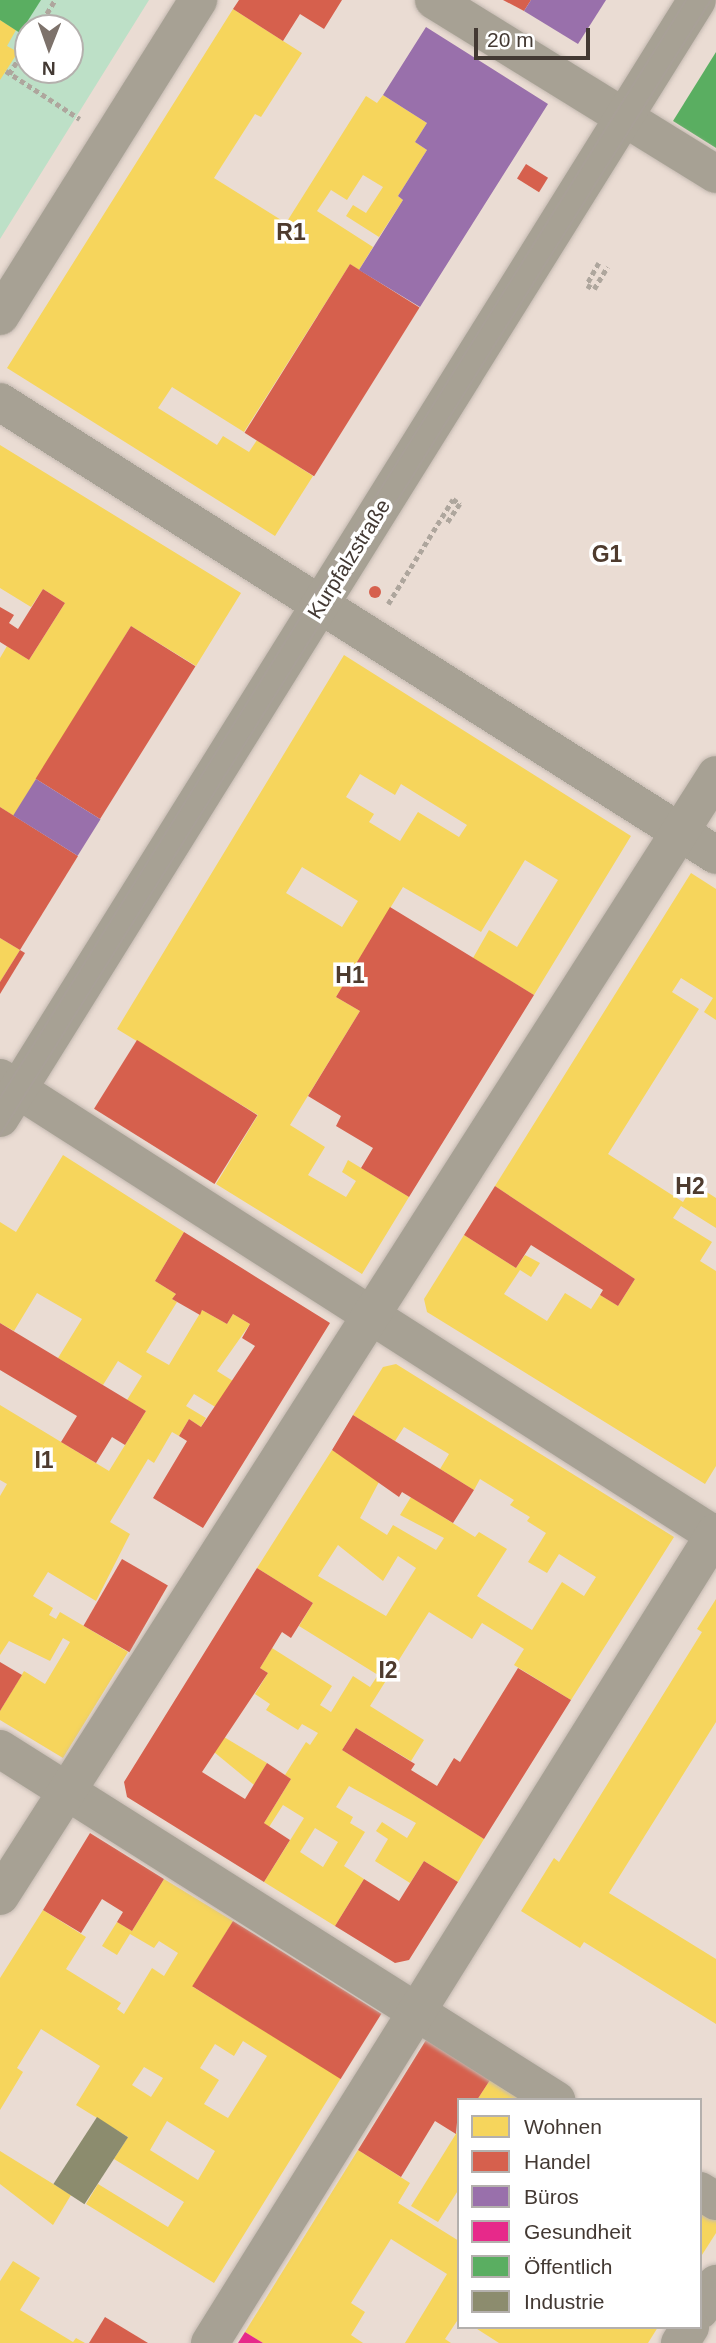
<!DOCTYPE html>
<meta charset="utf-8">
<style>
body{margin:0}
#map{position:relative;width:716px;height:2343px;overflow:hidden;background:#eadcd3;font-family:Arial,sans-serif}
div>[style]{position:absolute}
.green>*{inset:0;background:#bde0c7}
.homes>*{inset:0;background:#f6d55c}
.shops>*{inset:0;background:#d6604d;transform-origin:0 0}
.round{border-radius:50%}
.offices>*{inset:0;background:#9970ab;transform-origin:0 0}
.health>*{inset:0;background:#e7298a}
.public>*{inset:0;background:#5aae61}
.industry>*{inset:0;background:#8c8c6e;transform-origin:0 0}
.path>*{height:4.5px;margin-top:-2.25px;transform-origin:0;background:repeating-linear-gradient(90deg,#aea69d 0 5px,transparent 0 8.5px)}
.roads{filter:drop-shadow(0 0 2px #c4b9b1) drop-shadow(0 0 2px #c4b9b1)}
.minor>*{height:38px;margin:-19px;padding:0 19px;transform-origin:19px;border-radius:19px;background:#a7a194}
.tram>*{height:2px;margin:-1px;padding:0 1px;transform-origin:1px;border-radius:1px;background:#a8a097}
span{translate:-50% -50%;white-space:nowrap;text-align:center;line-height:1.15;-webkit-text-stroke:7px #fff;paint-order:stroke}
.street-label{font-size:21px;color:#433933}
.neighbourhood-label{font-size:23px;color:#4e3b2e;font-weight:700}
.legend{position:absolute;left:457px;top:2098px;width:245px;height:231px;box-sizing:border-box;background:#fff;border:2px solid #b4b0ad;margin:0;padding:9px 12px;list-style:none;font-size:21px;color:#433933}
.legend li{display:flex;align-items:center;gap:14px;height:35px}
.legend b{width:35px;border:2px solid #b4b0ad}
.north{position:absolute;left:14px;top:14px;width:70px;height:70px;box-sizing:border-box;background:#fff;border:2px solid #b4b0ad;border-radius:50%;rotate:181deg;font-size:19px;font-weight:700;line-height:28px;text-align:center;color:#433933}
.north::after{content:'';display:block;margin:auto;width:24px;height:32px;background:#7d726b;clip-path:polygon(50% 0,100% 100%,50% 72%,0 100%)}
.scale{position:absolute;left:474px;top:28px;width:116px;height:32px;box-sizing:border-box;border:4px solid #433933;border-top:0;padding-left:9px;font-size:21px;line-height:24px;white-space:nowrap;color:#433933;-webkit-text-stroke:5px #fff;paint-order:stroke}
</style>
<div id="map">
<div class="green">
<div style="clip-path:polygon(evenodd,41px 0,149px 0,0 239px,0 20px,41px 0,28px 28px,70px 28px,70px 70px,28px 70px,28px 28px)"></div>
</div>
<div class="homes">
<div style="clip-path:polygon(233px 9px,302px 53px,261px 117px,255px 114px,214px 178px,286px 223px,366px 96px,377px 103px,383px 95px,427px 123px,415px 142px,427px 150px,398px 196px,403px 200px,379px 237px,346px 216px,353px 205px,366px 213px,383px 187px,363px 175px,347px 200px,331px 190px,317px 211px,373px 247px,359px 270px,350px 264px,244px 432px,172px 387px,158px 408px,217px 445px,223px 436px,249px 452px,257px 440px,313px 476px,275px 536px,7px 368px)"></div>
<div style="clip-path:polygon(0 20px,16px 30px,7px 46px,18px 52px,0 80px)"></div>
<div style="clip-path:polygon(0 445px,241px 593px,196px 666px,131px 626px,14px 816px,0 807px,0 658px,7px 646px,29px 660px,65px 603px,43px 589px,31px 607px,0 588px)"></div>
<div style="clip-path:polygon(evenodd,344px 655px,631px 836px,534px 995px,473px 958px,489px 930px,517px 947px,558px 880px,525px 860px,481px 932px,403px 887px,336px 997px,360px 1011px,290px 1125px,325px 1147px,308px 1175px,346px 1197px,356px 1181px,342px 1172px,348px 1160px,409px 1197px,362px 1274px,216px 1184px,258px 1115px,117px 1029px,344px 655px,360px 774px,395px 795px,401px 784px,467px 825px,459px 837px,418px 812px,400px 841px,369px 822px,374px 814px,346px 797px,360px 774px,344px 655px,302px 867px,358px 901px,342px 927px,286px 893px,302px 867px)"></div>
<div style="clip-path:polygon(691px 873px,716px 889px,716px 1020px,704px 1012px,713px 998px,681px 978px,672px 992px,699px 1009px,608px 1154px,683px 1202px,694px 1184px,716px 1198px,716px 1228px,681px 1206px,673px 1218px,712px 1242px,700px 1261px,716px 1271px,716px 1466px,705px 1484px,427px 1312px,424px 1299px,464px 1235px,516px 1268px,525px 1255px,540px 1263px,531px 1277px,520px 1270px,504px 1294px,547px 1321px,565px 1293px,591px 1309px,600px 1295px,618px 1306px,635px 1279px,495px 1186px)"></div>
<div style="clip-path:polygon(0 938px,20px 950px,0 982px)"></div>
<div style="clip-path:polygon(63px 1155px,184px 1232px,155px 1281px,176px 1294px,172px 1299px,177px 1302px,146px 1352px,169px 1365px,202px 1310px,227px 1324px,233px 1314px,250px 1324px,217px 1371px,233px 1381px,217px 1408px,194px 1394px,186px 1406px,206px 1418px,201px 1427px,189px 1419px,179px 1436px,172px 1432px,154px 1463px,148px 1459px,110px 1522px,130px 1534px,96px 1601px,48px 1572px,33px 1596px,53px 1608px,49px 1615px,56px 1619px,60px 1612px,128px 1652px,63px 1758px,0 1720px,0 1711px,24px 1671px,45px 1684px,70px 1642px,63px 1638px,50px 1661px,9px 1641px,0 1655px,0 1496px,7px 1484px,0 1480px,0 1405px,109px 1471px,146px 1411px,127px 1400px,142px 1376px,118px 1361px,103px 1385px,58px 1358px,82px 1319px,37px 1293px,14px 1331px,0 1323px,0 1222px,16px 1232px)"></div>
<div style="clip-path:polygon(evenodd,396px 1364px,674px 1537px,571px 1700px,514px 1665px,524px 1649px,482px 1623px,472px 1639px,429px 1612px,370px 1706px,424px 1740px,411px 1761px,356px 1728px,342px 1750px,484px 1839px,458px 1882px,424px 1861px,410px 1883px,375px 1861px,388px 1839px,376px 1831px,382px 1822px,407px 1838px,416px 1823px,349px 1786px,336px 1807px,353px 1817px,350px 1823px,365px 1832px,344px 1866px,364px 1879px,335px 1926px,264px 1882px,304px 1818px,283px 1805px,269px 1827px,264px 1823px,291px 1779px,285px 1775px,306px 1742px,310px 1745px,318px 1733px,302px 1724px,298px 1730px,266px 1710px,270px 1704px,255px 1694px,268px 1673px,260px 1668px,272px 1648px,332px 1686px,320px 1705px,331px 1712px,353px 1676px,370px 1687px,378px 1675px,299px 1626px,313px 1603px,257px 1568px,332px 1450px,380px 1480px,360px 1518px,387px 1535px,393px 1525px,436px 1550px,444px 1538px,400px 1515px,411px 1497px,475px 1537px,479px 1532px,507px 1549px,477px 1596px,532px 1630px,562px 1582px,584px 1596px,596px 1577px,559px 1554px,547px 1573px,528px 1562px,546px 1533px,527px 1521px,530px 1517px,510px 1505px,514px 1500px,480px 1479px,474px 1490px,440px 1469px,449px 1454px,404px 1427px,395px 1441px,353px 1415px,383px 1367px,396px 1364px,338px 1545px,383px 1581px,398px 1556px,416px 1568px,386px 1616px,318px 1576px,338px 1545px,396px 1364px,315px 1828px,338px 1842px,323px 1867px,300px 1852px,315px 1828px)"></div>
<div style="clip-path:polygon(716px 1599px,716px 1722px,609px 1893px,716px 1959px,716px 2024px,584px 1942px,580px 1948px,521px 1911px,554px 1858px,559px 1862px,702px 1632px,697px 1629px)"></div>
<div style="clip-path:polygon(224px 1737px,267px 1763px,254px 1785px,214px 1752px)"></div>
<div style="clip-path:polygon(evenodd,164px 1879px,233px 1921px,193px 1987px,341px 2078px,214px 2283px,86px 2204px,98px 2184px,168px 2227px,184px 2202px,114px 2159px,128px 2137px,76px 2105px,100px 2066px,41px 2029px,17px 2068px,23px 2072px,0 2110px,0 1978px,43px 1910px,86px 1937px,66px 1969px,121px 2003px,117px 2009px,124px 2014px,152px 1968px,164px 1976px,178px 1953px,159px 1941px,154px 1948px,130px 1934px,117px 1955px,102px 1946px,117px 1922px,132px 1931px,164px 1879px,243px 2041px,267px 2056px,228px 2118px,204px 2104px,219px 2080px,200px 2068px,215px 2044px,234px 2056px,243px 2041px,164px 1879px,144px 2067px,163px 2078px,151px 2097px,132px 2085px,144px 2067px,164px 1879px,167px 2121px,215px 2151px,198px 2180px,150px 2150px,167px 2121px)"></div>
<div style="clip-path:polygon(490px 2080px,522px 2100px,477px 2100px)"></div>
<div style="clip-path:polygon(459px 2129px,459px 2189px,438px 2222px,411px 2206px)"></div>
<div style="clip-path:polygon(358px 2150px,410px 2183px,398px 2203px,459px 2241px,459px 2318px,445px 2339px,451px 2343px,405px 2343px,447px 2274px,391px 2239px,351px 2303px,365px 2312px,351px 2335px,363px 2343px,263px 2343px,245px 2332px)"></div>
<div style="clip-path:polygon(0 2151px,71px 2195px,53px 2225px,0 2184px)"></div>
<div style="clip-path:polygon(700px 2210px,716px 2220px,716px 2233px,700px 2258px)"></div>
<div style="clip-path:polygon(13px 2261px,40px 2278px,20px 2310px,73px 2342px,76px 2338px,85px 2343px,0 2343px,0 2281px)"></div>
<div style="clip-path:polygon(474px 2327px,658px 2327px,648px 2343px,499px 2343px)"></div>
</div>
<div class="shops">
<div style="clip-path:polygon(239px 0,342px 0,324px 29px,300px 14px,283px 41px,233px 9px)"></div>
<div style="clip-path:polygon(503px 0,531px 0,524px 11px)"></div>
<div style="left:526px;top:164px;width:26px;height:17px;rotate:32deg"></div>
<div style="left:350px;top:264px;width:82px;height:199px;rotate:32deg"></div>
<div class="round" style="left:369px;top:586px;width:12px;height:12px"></div>
<div style="clip-path:polygon(43px 589px,65px 603px,29px 660px,0 642px,0 607px,14px 615px,9px 623px,18px 629px)"></div>
<div style="left:131px;top:626px;width:76px;height:180px;rotate:32deg"></div>
<div style="clip-path:polygon(0 807px,78px 856px,20px 950px,0 938px)"></div>
<div style="clip-path:polygon(390px 907px,534px 995px,409px 1197px,361px 1168px,373px 1148px,336px 1126px,341px 1116px,308px 1096px,360px 1011px,336px 997px)"></div>
<div style="clip-path:polygon(20px 950px,25px 953px,0 994px,0 982px)"></div>
<div style="left:137px;top:1040px;width:142px;height:81px;rotate:32deg"></div>
<div style="clip-path:polygon(495px 1186px,635px 1279px,618px 1306px,600px 1295px,603px 1290px,531px 1245px,516px 1268px,464px 1235px)"></div>
<div style="clip-path:polygon(184px 1232px,330px 1323px,203px 1528px,153px 1498px,187px 1441px,179px 1436px,189px 1419px,201px 1427px,255px 1346px,242px 1338px,250px 1324px,233px 1314px,227px 1324px,202px 1310px,200px 1315px,172px 1299px,176px 1294px,155px 1281px)"></div>
<div style="clip-path:polygon(0 1323px,146px 1411px,125px 1445px,112px 1437px,96px 1463px,61px 1442px,77px 1416px,0 1370px)"></div>
<div style="clip-path:polygon(353px 1415px,474px 1490px,453px 1523px,402px 1492px,399px 1497px,332px 1450px)"></div>
<div style="left:122px;top:1559px;width:53px;height:77px;rotate:30deg"></div>
<div style="clip-path:polygon(257px 1568px,313px 1603px,291px 1638px,282px 1632px,260px 1668px,268px 1673px,202px 1772px,245px 1799px,267px 1763px,291px 1779px,264px 1823px,290px 1840px,264px 1882px,127px 1797px,124px 1782px)"></div>
<div style="clip-path:polygon(0 1662px,22px 1675px,0 1711px)"></div>
<div style="clip-path:polygon(518px 1668px,571px 1700px,484px 1839px,342px 1750px,356px 1728px,415px 1764px,411px 1770px,437px 1786px,454px 1758px,460px 1762px)"></div>
<div style="clip-path:polygon(90px 1833px,164px 1879px,132px 1931px,117px 1922px,123px 1912px,102px 1899px,81px 1933px,43px 1910px)"></div>
<div style="clip-path:polygon(424px 1861px,458px 1882px,409px 1960px,395px 1963px,335px 1926px,364px 1879px,399px 1901px)"></div>
<div style="left:233px;top:1921px;width:175px;height:77px;rotate:32deg"></div>
<div style="clip-path:polygon(426px 2040px,490px 2080px,477px 2100px,459px 2100px,456px 2134px,435px 2121px,401px 2177px,358px 2150px)"></div>
<div style="clip-path:polygon(105px 2317px,148px 2343px,89px 2343px)"></div>
</div>
<div class="offices">
<div style="clip-path:polygon(531px 0,606px 0,578px 44px,524px 11px)"></div>
<div style="clip-path:polygon(426px 27px,548px 104px,420px 307px,359px 270px,403px 200px,398px 196px,427px 150px,415px 142px,427px 123px,383px 95px)"></div>
<div style="left:36px;top:779px;width:76px;height:43px;rotate:32deg"></div>
</div>
<div class="health">
<div style="clip-path:polygon(245px 2332px,263px 2343px,238px 2343px)"></div>
</div>
<div class="public">
<div style="clip-path:polygon(0 0,41px 0,20px 33px,0 20px)"></div>
<div style="clip-path:polygon(716px 52px,716px 148px,673px 121px)"></div>
</div>
<div class="industry">
<div style="left:97px;top:2117px;width:37px;height:80px;rotate:33deg"></div>
</div>
<div class="path">
<div style="left:38px;top:28px;width:33px;rotate:-59deg"></div>
<div style="left:6px;top:71px;width:88px;rotate:33deg"></div>
<div style="left:9px;top:74px;width:36px;rotate:-58deg"></div>
<div style="left:599px;top:263px;width:25px;rotate:119deg"></div>
<div style="left:587px;top:285px;width:8px;rotate:30deg"></div>
<div style="left:594px;top:289px;width:26px;rotate:-59deg"></div>
<div style="left:388px;top:604px;width:123px;rotate:-58.2deg"></div>
<div style="left:453px;top:499px;width:9px;rotate:36deg"></div>
<div style="left:460px;top:504px;width:25px;rotate:124deg"></div>
</div>
<div class="roads">
<div class="minor">
<div style="left:434px;top:0;width:331px;rotate:31.7deg"></div>
<div style="left:0;top:316px;width:373px;rotate:-57.9deg"></div>
<div style="left:0;top:402px;width:847px;rotate:32.32deg"></div>
<div style="left:0;top:1078px;width:850px;rotate:32.61deg"></div>
<div style="left:0;top:1118px;width:1317px;rotate:-58.06deg"></div>
<div style="left:0;top:1749px;width:658px;rotate:32.26deg"></div>
<div style="left:0;top:1896px;width:1330px;rotate:-57.43deg"></div>
<div style="left:700px;top:2191px;width:19px;rotate:32deg"></div>
<div style="left:700px;top:2310px;width:31px;rotate:-58deg"></div>
<div style="left:210px;top:2343px;width:956px;rotate:-58.04deg"></div>
<div style="left:680px;top:2343px;width:19px;rotate:-58deg"></div>
</div>
</div>
<div class="tram">
<div style="left:0;top:1098px;width:1295px;rotate:-58deg"></div>
<div style="left:0;top:1135px;width:1339px;rotate:-57.94deg"></div>
</div>
<div class="street-label">
<span style="left:349px;top:559px;rotate:-58deg">Kurpfalzstraße</span>
</div>
<div class="neighbourhood-label">
<span style="left:291px;top:232px">R1</span>
<span style="left:607px;top:554px">G1</span>
<span style="left:350px;top:975px">H1</span>
<span style="left:690px;top:1186px">H2</span>
<span style="left:44px;top:1460px">I1</span>
<span style="left:388px;top:1670px">I2</span>
</div>
<ul class="legend">
<li><b style="height:19px;background:#f6d55c"></b>Wohnen</li>
<li><b style="height:19px;background:#d6604d"></b>Handel</li>
<li><b style="height:19px;background:#9970ab"></b>Büros</li>
<li><b style="height:19px;background:#e7298a"></b>Gesundheit</li>
<li><b style="height:19px;background:#5aae61"></b>Öffentlich</li>
<li><b style="height:19px;background:#8c8c6e"></b>Industrie</li>
</ul>
<div class="north">N</div>
<div class="scale">20 m</div>
</div>
